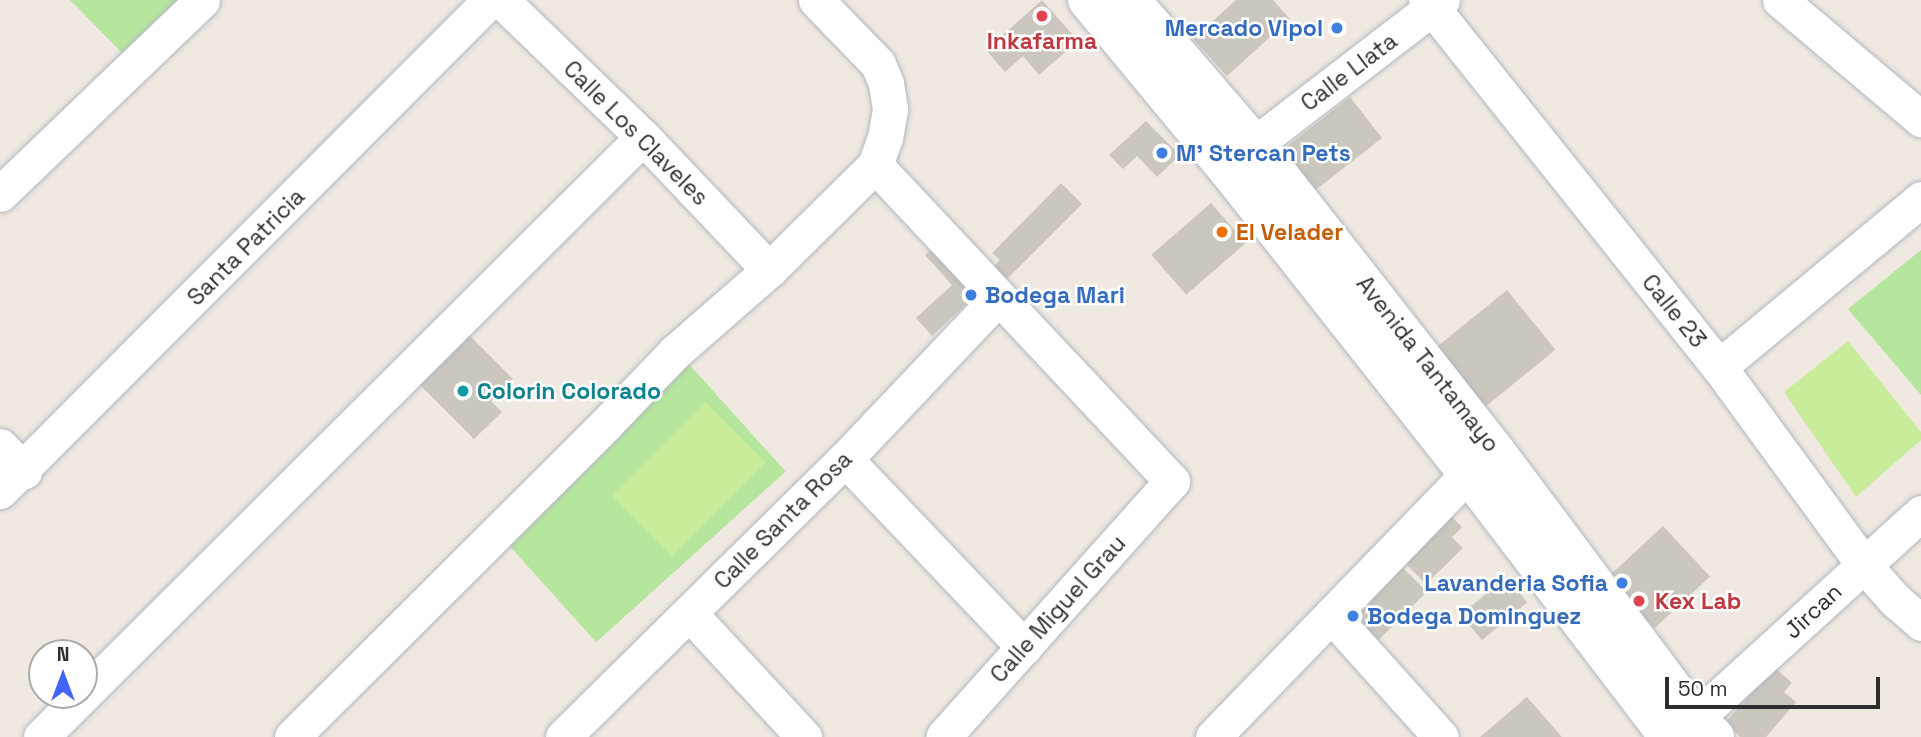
<!DOCTYPE html>
<style>
body{margin:0}
#map{position:relative;width:1921px;height:737px;overflow:hidden;background:#efe9e1;font-family:"Space Grotesk",sans-serif}
div>[style]{position:absolute}
.green>*{inset:0;background:#b6e59e;transform-origin:0 0}
.pitch>*{inset:0;background:#c9ec9a;transform-origin:0 0}
.building>*{inset:0;background:#cbc7bf;transform-origin:0 0}
.roads{filter:drop-shadow(0 0 2px #b4b7c1) drop-shadow(0 0 2px #b4b7c1)}
.street>*{height:35px;margin:-17.5px;padding:0 17.5px;transform-origin:17.5px;border-radius:17.5px;background:#fff}
.secondary>*{height:38px;margin:-19px;padding:0 19px;transform-origin:19px;border-radius:19px;background:#fff}
.dots>*{width:19px;height:19px;translate:-50% -50%;box-sizing:border-box;border:4px solid #fff;border-radius:50%}
span{translate:-50% -50%;white-space:nowrap;text-align:center;line-height:1.15;-webkit-text-stroke:5px #fff;paint-order:stroke}
.shop-label{font-size:23px;color:#366cbe;font-weight:700}
.right{translate:-100% -50%;text-align:right}
.left{translate:0 -50%;text-align:left}
.health-label{font-size:23px;color:#be3a42;font-weight:700}
.street-label{font-size:23px;color:#2e2e2e}
.food-label{font-size:23px;color:#c56008;font-weight:700}
.culture-label{font-size:23px;color:#0d838f;font-weight:700}
.north{position:absolute;left:28px;top:639px;width:70px;height:70px;box-sizing:border-box;background:#fff;border:2px solid #ababab;border-radius:50%;rotate:0deg;font-size:19px;font-weight:700;line-height:28px;text-align:center;color:#2e2e2e}
.north::after{content:'';display:block;margin:auto;width:24px;height:32px;background:#4264fb;clip-path:polygon(50% 0,100% 100%,50% 72%,0 100%)}
.scale{position:absolute;left:1665px;top:677px;width:215px;height:32px;box-sizing:border-box;border:4px solid #2e2e2e;border-top:0;padding-left:9px;font-size:21px;line-height:24px;white-space:nowrap;color:#2e2e2e;-webkit-text-stroke:5px #fff;paint-order:stroke}
</style>
<div id="map">
<div class="green">
<div style="clip-path:polygon(70px 0,186px 0,129px 60px)"></div>
<div style="clip-path:polygon(1921px 250px,1921px 395px,1848px 309px)"></div>
<div style="left:688px;top:363px;width:146px;height:255px;rotate:48deg"></div>
</div>
<div class="pitch">
<div style="clip-path:polygon(1848px 341px,1921px 432px,1921px 440px,1856px 497px,1784px 392px)"></div>
<div style="left:705px;top:402px;width:86px;height:132px;rotate:45deg"></div>
</div>
<div class="building">
<div style="clip-path:polygon(1042px 0,1078px 41px,1039px 75px,1023px 56px,1005px 72px,986px 50px)"></div>
<div style="clip-path:polygon(1236px 0,1273px 0,1290px 19px,1227px 76px,1193px 39px)"></div>
<div style="left:1350px;top:97px;width:52px;height:90px;rotate:52deg"></div>
<div style="clip-path:polygon(1146px 121px,1180px 155px,1157px 177px,1137px 156px,1123px 169px,1109px 155px)"></div>
<div style="clip-path:polygon(1061px 183px,1082px 204px,1000px 286px,987px 274px,1000px 260px,992px 253px)"></div>
<div style="left:1211px;top:203px;width:53px;height:79px;rotate:49deg"></div>
<div style="clip-path:polygon(934px 247px,974px 291px,974px 297px,932px 336px,916px 318px,952px 285px,925px 255px)"></div>
<div style="left:1507px;top:290px;width:77px;height:97px;rotate:51deg"></div>
<div style="clip-path:polygon(466px 332px,513px 379px,491px 401px,502px 412px,474px 439px,417px 382px)"></div>
<div style="clip-path:polygon(1444px 509px,1462px 527px,1452px 537px,1463px 548px,1426px 584px,1399px 557px)"></div>
<div style="left:1663px;top:526px;width:69px;height:76px;rotate:47deg"></div>
<div style="left:1400px;top:565px;width:38px;height:72px;rotate:45deg"></div>
<div style="left:1506px;top:577px;width:33px;height:59px;rotate:50deg"></div>
<div style="clip-path:polygon(1774px 667px,1792px 683px,1784px 692px,1796px 702px,1766px 737px,1740px 737px,1726px 722px)"></div>
<div style="clip-path:polygon(1527px 697px,1562px 737px,1480px 737px)"></div>
</div>
<div class="roads">
<div class="street">
<div style="left:501px;top:0;width:197px;rotate:44deg"></div>
<div style="left:643px;top:137px;width:183px;rotate:46.5deg"></div>
<div style="left:1426px;top:0;width:470px;rotate:51.4deg"></div>
<div style="left:1719px;top:367px;width:245px;rotate:53.8deg"></div>
<div style="left:1864px;top:565px;width:47px;rotate:48.5deg"></div>
<div style="left:1895px;top:600px;width:35px;rotate:41deg"></div>
<div style="left:1780px;top:0;width:185px;rotate:40.2deg"></div>
<div style="left:1255px;top:144px;width:236px;rotate:-37.6deg"></div>
<div style="left:875px;top:165px;width:434px;rotate:46.8deg"></div>
<div style="left:1172px;top:481px;width:343px;rotate:131.8deg"></div>
<div style="left:0;top:194px;width:280px;rotate:-43.8deg"></div>
<div style="left:1719px;top:367px;width:263px;rotate:-39.7deg"></div>
<div style="left:0;top:446px;width:35px;rotate:46deg"></div>
<div style="left:845px;top:459px;width:260px;rotate:46.4deg"></div>
<div style="left:0;top:491px;width:694px;rotate:-45.06deg"></div>
<div style="left:690px;top:614px;width:168px;rotate:47.2deg"></div>
<div style="left:1331px;top:615px;width:164px;rotate:48deg"></div>
<div style="left:84px;top:694px;width:789px;rotate:-44.9deg"></div>
<div style="left:41px;top:737px;width:59px;rotate:-45deg"></div>
<div style="left:292px;top:737px;width:443px;rotate:-44.9deg"></div>
<div style="left:606px;top:424px;width:100px;rotate:-46.2deg"></div>
<div style="left:675px;top:352px;width:125px;rotate:-41.1deg"></div>
<div style="left:769px;top:270px;width:149px;rotate:-44.7deg"></div>
<div style="left:875px;top:165px;width:29px;rotate:-70deg"></div>
<div style="left:885px;top:138px;width:29px;rotate:-80deg"></div>
<div style="left:890px;top:109px;width:26px;rotate:-99deg"></div>
<div style="left:886px;top:83px;width:21px;rotate:-113deg"></div>
<div style="left:878px;top:64px;width:89px;rotate:-134.1deg"></div>
<div style="left:563px;top:737px;width:396px;rotate:-44.6deg"></div>
<div style="left:845px;top:459px;width:222px;rotate:-46.5deg"></div>
<div style="left:1213px;top:737px;width:366px;rotate:-45.9deg"></div>
<div style="left:1675px;top:737px;width:333px;rotate:-42.3deg"></div>
</div>
<div class="secondary">
<div style="left:1087px;top:0;width:218px;rotate:50.4deg"></div>
<div style="left:1226px;top:168px;width:390px;rotate:51.7deg"></div>
<div style="left:1468px;top:474px;width:330px;rotate:52.7deg"></div>
<div style="left:1131px;top:0;width:190px;rotate:49.3deg"></div>
<div style="left:1255px;top:144px;width:389px;rotate:51.9deg"></div>
<div style="left:1495px;top:450px;width:336px;rotate:53.2deg"></div>
<div style="left:1696px;top:719px;width:26px;rotate:43deg"></div>
</div>
</div>
<div class="dots">
<div style="left:1042px;top:16px;background:#e0444e"></div>
<div style="left:1337px;top:28px;background:#3f7fe0"></div>
<div style="left:1162px;top:153px;background:#3f7fe0"></div>
<div style="left:1222px;top:232px;background:#e8710a"></div>
<div style="left:971px;top:295px;background:#3f7fe0"></div>
<div style="left:463px;top:391px;background:#0f9aa8"></div>
<div style="left:1622px;top:583px;background:#3f7fe0"></div>
<div style="left:1639px;top:601px;background:#e0444e"></div>
<div style="left:1353px;top:616px;background:#3f7fe0"></div>
</div>
<div class="shop-label">
<span class="right" style="left:1323px;top:28px">Mercado Vipol</span>
<span class="left" style="left:1176px;top:153px">M' Stercan Pets</span>
<span class="left" style="left:985px;top:295px">Bodega Mari</span>
<span class="right" style="left:1608px;top:583px">Lavanderia Sofia</span>
<span class="left" style="left:1367px;top:616px">Bodega Dominguez</span>
</div>
<div class="health-label">
<span style="left:1042px;top:41px">Inkafarma</span>
<span class="left" style="left:1655px;top:601px">Kex Lab</span>
</div>
<div class="street-label">
<span style="left:1349px;top:72px;rotate:-37deg">Calle Llata</span>
<span style="left:636px;top:133px;rotate:45deg">Calle Los Claveles</span>
<span style="left:246px;top:247px;rotate:-45deg">Santa Patricia</span>
<span style="left:1674px;top:311px;rotate:51deg">Calle 23</span>
<span style="left:1428px;top:364px;rotate:52deg">Avenida Tantamayo</span>
<span style="left:783px;top:520px;rotate:-45deg">Calle Santa Rosa</span>
<span style="left:1058px;top:609px;rotate:-48deg">Calle Miguel Grau</span>
<span style="left:1813px;top:611px;rotate:-43deg">Jircan</span>
</div>
<div class="food-label">
<span class="left" style="left:1236px;top:232px">El Velader</span>
</div>
<div class="culture-label">
<span class="left" style="left:477px;top:391px">Colorin Colorado</span>
</div>
<div class="north">N</div>
<div class="scale">50 m</div>
</div>
